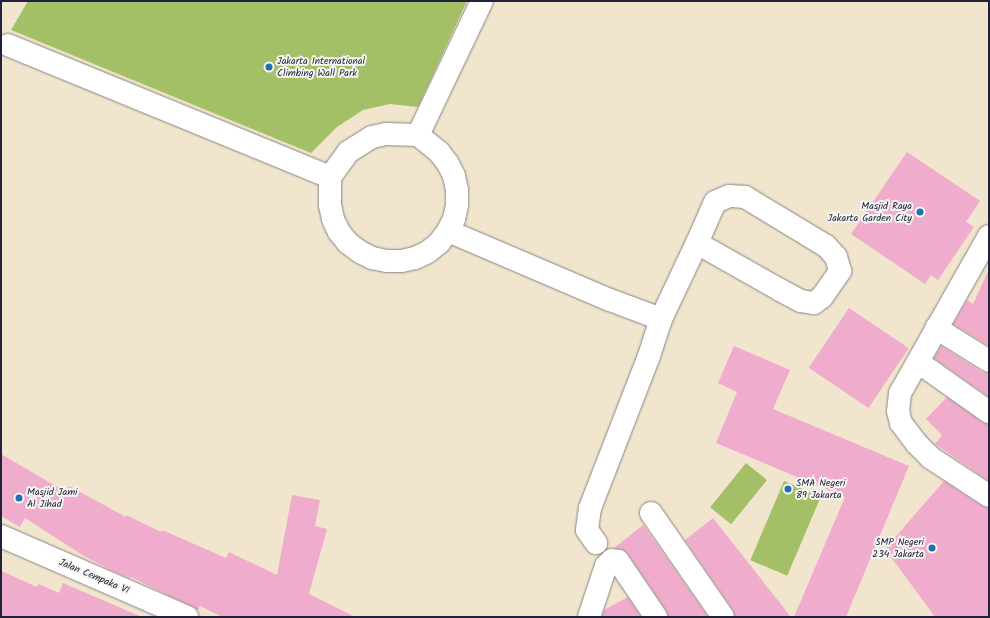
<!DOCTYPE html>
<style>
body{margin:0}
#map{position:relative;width:990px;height:618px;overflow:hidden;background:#f1e5cd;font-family:Kalam,sans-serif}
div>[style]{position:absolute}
.green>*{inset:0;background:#a4c066;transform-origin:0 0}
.building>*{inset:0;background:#f0accc;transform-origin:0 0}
.roads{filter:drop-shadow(0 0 1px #8a8484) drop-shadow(0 0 1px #8a8484)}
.minor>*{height:22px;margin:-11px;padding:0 11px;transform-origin:11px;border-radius:11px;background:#fff}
.dots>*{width:11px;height:11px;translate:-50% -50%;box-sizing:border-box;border:2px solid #f6f6f2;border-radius:50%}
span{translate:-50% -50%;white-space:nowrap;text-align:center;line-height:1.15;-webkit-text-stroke:4px #f6f6f2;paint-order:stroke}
.poi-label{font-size:10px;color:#22223b}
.left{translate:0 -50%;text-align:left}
.right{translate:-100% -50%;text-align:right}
.street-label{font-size:10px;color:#22223b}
.frame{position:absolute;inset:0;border:2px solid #22223b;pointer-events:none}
</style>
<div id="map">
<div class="green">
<div style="clip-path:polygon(28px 1px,467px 1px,418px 107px,390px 104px,363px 110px,337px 127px,311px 153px,11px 30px)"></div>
<div style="left:746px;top:463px;width:27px;height:57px;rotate:39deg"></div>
<div style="left:784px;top:481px;width:40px;height:86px;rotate:23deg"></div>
</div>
<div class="building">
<div style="clip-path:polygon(907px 152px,980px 201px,966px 222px,974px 227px,938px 280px,931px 275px,925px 284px,851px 234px)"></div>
<div style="clip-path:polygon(989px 269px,989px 346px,953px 324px,967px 300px,973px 304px)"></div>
<div style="left:849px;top:308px;width:72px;height:72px;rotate:34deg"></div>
<div style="clip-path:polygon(734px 346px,790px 370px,773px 409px,909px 466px,846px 617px,794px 617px,845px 497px,716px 443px,737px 392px,718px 383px)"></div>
<div style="clip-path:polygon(941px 346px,982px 372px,989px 373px,989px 397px,934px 358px)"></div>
<div style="clip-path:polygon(947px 397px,982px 422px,989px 424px,989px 481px,935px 444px,942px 435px,926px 419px)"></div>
<div style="clip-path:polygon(1px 454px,66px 492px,69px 486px,126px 517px,126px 515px,161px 532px,162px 530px,226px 558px,229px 552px,277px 575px,292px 495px,320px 500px,315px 526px,327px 529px,309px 594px,355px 617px,222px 617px,200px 606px,198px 610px,131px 577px,130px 578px,115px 572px,84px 556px,25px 518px,20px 527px,1px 516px)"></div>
<div style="clip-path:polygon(944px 481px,982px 506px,989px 508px,989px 617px,935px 617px,885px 549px)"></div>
<div style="clip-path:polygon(713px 518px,791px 617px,735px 617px,733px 610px,685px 540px)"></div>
<div style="clip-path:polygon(643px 525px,654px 540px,708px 617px,668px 617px,666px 610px,628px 554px,624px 550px,614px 548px)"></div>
<div style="clip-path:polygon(1px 571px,37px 587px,39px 584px,59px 593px,63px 583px,142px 617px,1px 617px)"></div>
<div style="clip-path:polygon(628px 597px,641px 617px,602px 617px,604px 610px)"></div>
</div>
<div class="roads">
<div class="minor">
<div style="left:8px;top:45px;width:348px;rotate:22.3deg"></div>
<div style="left:386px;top:134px;width:32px;rotate:2deg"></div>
<div style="left:418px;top:135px;width:27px;rotate:39deg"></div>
<div style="left:439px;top:152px;width:15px;rotate:53deg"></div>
<div style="left:448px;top:164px;width:13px;rotate:63deg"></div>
<div style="left:454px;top:176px;width:14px;rotate:78deg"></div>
<div style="left:457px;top:190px;width:15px;rotate:90deg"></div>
<div style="left:457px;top:205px;width:14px;rotate:102deg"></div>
<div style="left:454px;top:219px;width:13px;rotate:117deg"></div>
<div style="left:448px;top:231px;width:15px;rotate:127deg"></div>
<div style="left:439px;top:243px;width:14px;rotate:141deg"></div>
<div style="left:428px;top:252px;width:14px;rotate:155deg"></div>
<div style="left:415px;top:258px;width:14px;rotate:168deg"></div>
<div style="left:401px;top:261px;width:14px;rotate:180deg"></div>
<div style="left:387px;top:261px;width:15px;rotate:-169deg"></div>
<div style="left:372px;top:258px;width:13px;rotate:-153deg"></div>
<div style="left:360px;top:252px;width:15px;rotate:-143deg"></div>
<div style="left:348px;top:243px;width:14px;rotate:-129deg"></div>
<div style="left:339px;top:232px;width:14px;rotate:-115deg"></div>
<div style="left:333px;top:219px;width:14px;rotate:-102deg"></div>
<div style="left:330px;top:205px;width:28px;rotate:-90deg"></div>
<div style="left:330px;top:177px;width:31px;rotate:-54deg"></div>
<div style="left:348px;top:152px;width:28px;rotate:-32deg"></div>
<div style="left:372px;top:137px;width:14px;rotate:-12deg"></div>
<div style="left:418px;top:135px;width:148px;rotate:-64.5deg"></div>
<div style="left:448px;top:231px;width:176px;rotate:23.1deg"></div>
<div style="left:610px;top:300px;width:54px;rotate:20.4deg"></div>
<div style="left:661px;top:319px;width:39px;rotate:108deg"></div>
<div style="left:649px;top:356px;width:163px;rotate:111.2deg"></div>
<div style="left:590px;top:508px;width:22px;rotate:98deg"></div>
<div style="left:587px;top:530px;width:16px;rotate:55deg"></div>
<div style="left:989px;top:236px;width:180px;rotate:119.5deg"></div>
<div style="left:900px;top:393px;width:18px;rotate:96deg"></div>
<div style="left:898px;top:411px;width:12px;rotate:76deg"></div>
<div style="left:901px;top:423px;width:25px;rotate:53deg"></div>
<div style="left:916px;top:443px;width:21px;rotate:45deg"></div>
<div style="left:931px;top:458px;width:69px;rotate:33.2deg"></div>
<div style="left:661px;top:319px;width:84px;rotate:-64.7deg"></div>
<div style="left:697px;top:243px;width:95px;rotate:29.5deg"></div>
<div style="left:780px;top:290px;width:24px;rotate:28deg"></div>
<div style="left:801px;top:301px;width:13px;rotate:9deg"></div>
<div style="left:814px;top:303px;width:10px;rotate:-37deg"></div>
<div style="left:822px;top:297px;width:32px;rotate:-55deg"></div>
<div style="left:840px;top:271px;width:15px;rotate:-106deg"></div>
<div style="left:836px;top:257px;width:15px;rotate:-132deg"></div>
<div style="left:826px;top:246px;width:95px;rotate:-148.8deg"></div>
<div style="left:745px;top:197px;width:16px;rotate:-176deg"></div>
<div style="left:729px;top:196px;width:15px;rotate:157deg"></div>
<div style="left:715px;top:202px;width:45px;rotate:113.7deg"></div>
<div style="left:936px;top:328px;width:62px;rotate:31.9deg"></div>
<div style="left:918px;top:362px;width:87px;rotate:35.2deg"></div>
<div style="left:651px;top:513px;width:126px;rotate:55.3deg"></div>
<div style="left:1px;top:536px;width:203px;rotate:23.5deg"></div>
<div style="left:589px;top:617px;width:54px;rotate:-71.6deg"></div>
<div style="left:606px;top:566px;width:8px;rotate:-45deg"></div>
<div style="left:612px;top:560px;width:6px;rotate:9deg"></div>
<div style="left:618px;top:561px;width:68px;rotate:55.8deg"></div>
</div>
</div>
<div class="dots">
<div style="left:269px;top:67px;background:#1f6fb2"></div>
<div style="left:920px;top:212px;background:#1f6fb2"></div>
<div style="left:788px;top:489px;background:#1f6fb2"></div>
<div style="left:19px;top:498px;background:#1f6fb2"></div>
<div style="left:932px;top:548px;background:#1f6fb2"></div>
</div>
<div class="poi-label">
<span class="left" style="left:277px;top:67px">Jakarta International<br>Climbing Wall Park</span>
<span class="right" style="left:912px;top:212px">Masjid Raya<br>Jakarta Garden City</span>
<span class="left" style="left:796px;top:489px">SMA Negeri<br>89 Jakarta</span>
<span class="left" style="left:27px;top:498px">Masjid Jami<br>Al Jihad</span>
<span class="right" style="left:924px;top:548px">SMP Negeri<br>234 Jakarta</span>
</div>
<div class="street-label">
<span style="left:94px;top:577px;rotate:23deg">Jalan Cempaka VI</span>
</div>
<div class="frame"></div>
</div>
